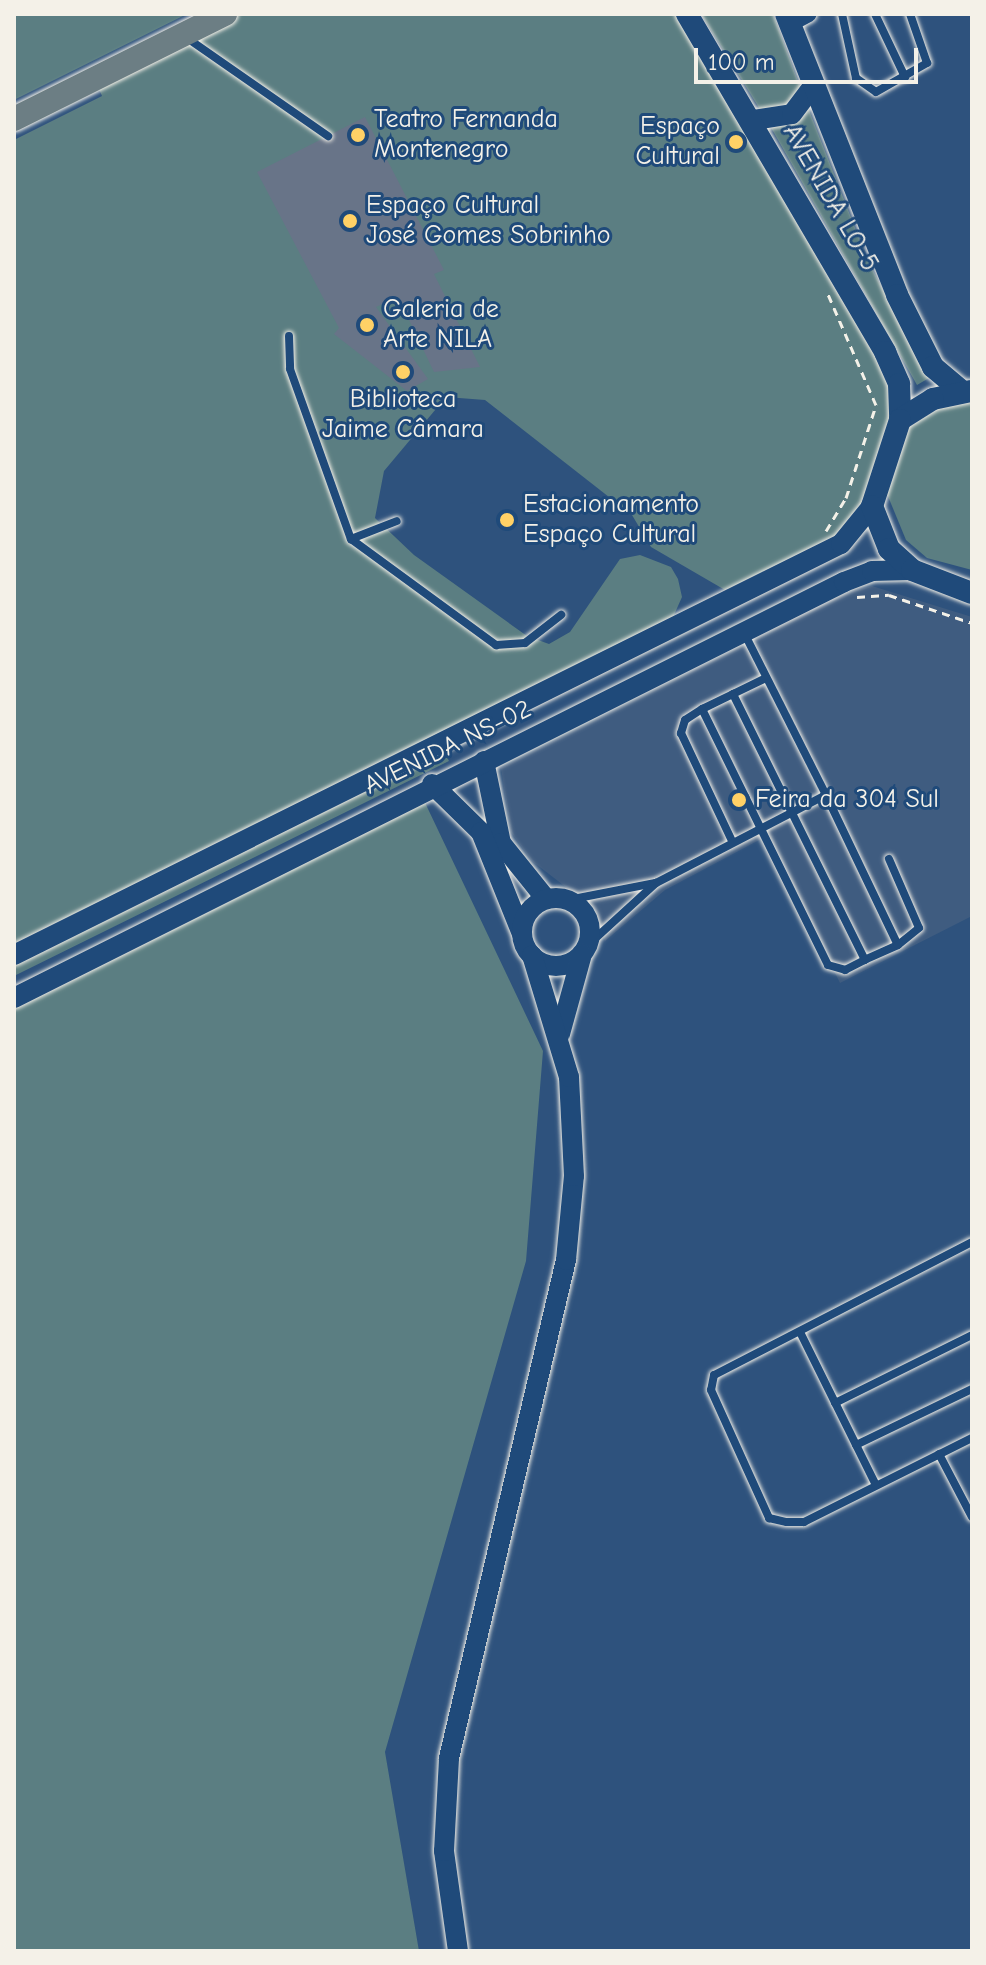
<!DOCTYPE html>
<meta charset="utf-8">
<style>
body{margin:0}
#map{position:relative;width:986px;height:1965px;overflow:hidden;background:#2e527d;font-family:"Comic Neue",sans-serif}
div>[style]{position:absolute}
.built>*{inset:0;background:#3f5c80}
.green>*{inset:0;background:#5b7e82}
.building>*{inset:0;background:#687488}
.path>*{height:3px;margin-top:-1.5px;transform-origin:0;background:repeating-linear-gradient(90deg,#f4f1e8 0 8px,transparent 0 14px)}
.roads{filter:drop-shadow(0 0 2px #f4f1e8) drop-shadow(0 0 2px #f4f1e8)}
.service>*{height:8px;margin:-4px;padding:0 4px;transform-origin:4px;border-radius:4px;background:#1f4a7a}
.minor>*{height:16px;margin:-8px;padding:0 8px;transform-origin:8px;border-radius:8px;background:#1f4a7a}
.tertiary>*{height:20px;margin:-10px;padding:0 10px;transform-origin:10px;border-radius:10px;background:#1f4a7a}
.tertiary>.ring{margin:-10px;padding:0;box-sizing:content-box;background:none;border:20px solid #1f4a7a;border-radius:50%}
.secondary>*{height:22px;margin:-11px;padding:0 11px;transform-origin:11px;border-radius:11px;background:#1f4a7a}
.primary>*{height:24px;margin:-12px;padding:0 12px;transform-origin:12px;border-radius:12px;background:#6c7e84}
.dots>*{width:22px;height:22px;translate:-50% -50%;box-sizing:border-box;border:4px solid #1f4a7a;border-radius:50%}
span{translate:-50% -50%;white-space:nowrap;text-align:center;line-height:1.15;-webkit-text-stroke:6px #1f4a7a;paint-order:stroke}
.poi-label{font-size:26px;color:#f4f1e8}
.left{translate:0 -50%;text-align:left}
.right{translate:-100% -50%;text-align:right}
.street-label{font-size:26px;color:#f4f1e8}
.frame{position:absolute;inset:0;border:16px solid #f4f1e8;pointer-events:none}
.scale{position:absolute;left:694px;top:48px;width:224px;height:36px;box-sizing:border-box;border:4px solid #f4f1e8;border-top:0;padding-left:10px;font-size:24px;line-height:28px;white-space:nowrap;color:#f4f1e8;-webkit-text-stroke:6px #1f4a7a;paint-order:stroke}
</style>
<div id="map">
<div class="built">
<div style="clip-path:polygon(872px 586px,972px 617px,972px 916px,840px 983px,767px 836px,665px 890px,605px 941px,593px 908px,532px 861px,511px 832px,501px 768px,845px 593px)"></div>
</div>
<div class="green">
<div style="clip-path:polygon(14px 14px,187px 14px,14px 100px)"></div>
<div style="clip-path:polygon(235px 14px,682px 14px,882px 354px,895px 419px,857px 525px,748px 587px,725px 590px,651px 547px,632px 515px,485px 400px,446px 397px,384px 471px,375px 518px,414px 555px,527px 636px,549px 644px,570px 632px,620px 559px,640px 555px,671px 567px,678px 579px,682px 597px,670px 624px,438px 740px,449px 761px,14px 976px,14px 140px,102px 96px,97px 84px)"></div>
<div style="clip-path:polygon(701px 14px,773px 14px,802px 92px,785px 109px,761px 111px)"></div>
<div style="clip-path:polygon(807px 105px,868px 261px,929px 378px,917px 385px,769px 124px)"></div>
<div style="clip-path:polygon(972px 399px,972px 570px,927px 558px,906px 540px,885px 489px,902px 433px,923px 413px)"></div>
<div style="clip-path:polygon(419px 790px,543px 1051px,526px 1261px,385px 1752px,419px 1951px,14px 1951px,14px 998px)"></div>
</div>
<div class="building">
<div style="clip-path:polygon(365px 117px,444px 270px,434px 274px,480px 367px,434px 372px,398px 297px,376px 307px,428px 379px,407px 391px,334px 334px,339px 328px,257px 172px)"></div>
</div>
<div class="path">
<div style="left:826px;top:531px;width:39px;rotate:-59deg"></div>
<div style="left:846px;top:498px;width:98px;rotate:-72.1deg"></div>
<div style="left:876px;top:405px;width:123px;rotate:-113.4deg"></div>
<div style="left:857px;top:597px;width:32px;rotate:-4deg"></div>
<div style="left:889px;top:595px;width:88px;rotate:18.6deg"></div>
</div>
<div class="roads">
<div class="service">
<div style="left:842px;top:14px;width:66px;rotate:77.7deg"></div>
<div style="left:856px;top:78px;width:24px;rotate:35deg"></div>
<div style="left:876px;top:92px;width:59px;rotate:-29.6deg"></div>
<div style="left:927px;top:63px;width:52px;rotate:-109.1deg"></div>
<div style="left:875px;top:14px;width:70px;rotate:64.5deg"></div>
<div style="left:187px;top:38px;width:172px;rotate:34.8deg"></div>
<div style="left:289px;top:336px;width:33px;rotate:88deg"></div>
<div style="left:290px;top:369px;width:181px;rotate:70.3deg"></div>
<div style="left:351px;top:539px;width:180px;rotate:36.2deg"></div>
<div style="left:496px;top:645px;width:29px;rotate:-4deg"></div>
<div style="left:525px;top:643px;width:46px;rotate:-37.9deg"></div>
<div style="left:351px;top:539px;width:49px;rotate:-21.4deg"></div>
<div style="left:733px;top:694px;width:37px;rotate:-26deg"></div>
<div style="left:702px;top:709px;width:20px;rotate:147deg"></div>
<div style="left:685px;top:720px;width:14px;rotate:107deg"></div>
<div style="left:681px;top:733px;width:119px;rotate:64.7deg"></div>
<div style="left:826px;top:795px;width:166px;rotate:64.4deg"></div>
<div style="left:898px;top:945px;width:36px;rotate:156deg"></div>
<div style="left:865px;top:960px;width:297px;rotate:-116.4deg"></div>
<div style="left:733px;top:694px;width:34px;rotate:154deg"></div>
<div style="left:702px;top:709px;width:285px;rotate:63.8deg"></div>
<div style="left:828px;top:965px;width:18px;rotate:16deg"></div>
<div style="left:845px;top:970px;width:22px;rotate:-27deg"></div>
<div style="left:889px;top:859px;width:75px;rotate:66.5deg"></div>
<div style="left:919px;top:928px;width:27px;rotate:141deg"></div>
<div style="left:568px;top:900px;width:89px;rotate:-11.1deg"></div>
<div style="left:588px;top:945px;width:92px;rotate:-42.4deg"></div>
<div style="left:656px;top:883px;width:191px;rotate:-27.4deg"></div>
<div style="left:826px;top:795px;width:184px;rotate:-116.8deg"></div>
<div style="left:972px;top:1242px;width:290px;rotate:152.7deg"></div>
<div style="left:714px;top:1375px;width:15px;rotate:101deg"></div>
<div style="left:711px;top:1390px;width:141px;rotate:65.6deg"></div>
<div style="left:769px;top:1518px;width:18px;rotate:13deg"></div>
<div style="left:787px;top:1522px;width:17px"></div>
<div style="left:804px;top:1522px;width:188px;rotate:-26.6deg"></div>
<div style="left:800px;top:1332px;width:171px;rotate:63.6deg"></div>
<div style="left:835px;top:1403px;width:153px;rotate:-26.4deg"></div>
<div style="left:856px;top:1445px;width:129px;rotate:-25.8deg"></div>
<div style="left:939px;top:1454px;width:71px;rotate:62.4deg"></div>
</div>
<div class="minor">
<div style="left:790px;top:24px;width:21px;rotate:-28deg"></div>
</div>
<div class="tertiary">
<div style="left:754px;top:120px;width:38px;rotate:-9deg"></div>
<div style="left:792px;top:114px;width:36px;rotate:-53deg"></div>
<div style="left:484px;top:761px;width:84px;rotate:78.3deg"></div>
<div style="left:501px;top:843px;width:72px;rotate:51.2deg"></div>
<div style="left:432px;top:784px;width:69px;rotate:44.4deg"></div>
<div style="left:481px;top:832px;width:110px;rotate:68.1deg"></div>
<div class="ring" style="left:522px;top:898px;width:48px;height:48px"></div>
<div style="left:14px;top:955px;width:923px;rotate:-26.43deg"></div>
<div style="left:841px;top:544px;width:49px;rotate:-50.8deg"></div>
<div style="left:14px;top:998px;width:928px;rotate:-26.62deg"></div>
<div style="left:844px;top:582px;width:30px;rotate:-21deg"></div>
<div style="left:872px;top:571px;width:40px;rotate:-1.4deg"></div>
<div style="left:560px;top:1034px;width:83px;rotate:-74.6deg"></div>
<div style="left:458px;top:1951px;width:101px;rotate:-98deg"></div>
<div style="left:444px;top:1851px;width:93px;rotate:-86.9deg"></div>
<div style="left:449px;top:1758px;width:512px;rotate:-76.78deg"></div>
<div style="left:566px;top:1260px;width:84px;rotate:-84.6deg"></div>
<div style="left:574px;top:1176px;width:99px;rotate:-92.9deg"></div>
<div style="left:569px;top:1077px;width:127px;rotate:-106.9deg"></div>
</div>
<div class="secondary">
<div style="left:687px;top:14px;width:392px;rotate:59.6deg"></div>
<div style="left:885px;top:352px;width:35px;rotate:66deg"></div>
<div style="left:899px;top:384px;width:36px;rotate:88deg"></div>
<div style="left:786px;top:14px;width:302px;rotate:68.4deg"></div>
<div style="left:897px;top:295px;width:80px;rotate:63.4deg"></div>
<div style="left:933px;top:367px;width:38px;rotate:40deg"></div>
<div style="left:971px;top:391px;width:39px;rotate:168deg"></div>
<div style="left:933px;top:399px;width:39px;rotate:148deg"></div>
<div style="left:900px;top:420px;width:90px;rotate:108deg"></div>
<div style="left:872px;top:506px;width:46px;rotate:68.4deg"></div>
<div style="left:889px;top:549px;width:31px;rotate:42deg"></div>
<div style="left:912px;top:570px;width:64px;rotate:21deg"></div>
</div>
<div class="primary">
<div style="left:14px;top:119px;width:236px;rotate:-26.5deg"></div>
</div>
</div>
<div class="dots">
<div style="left:358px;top:135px;background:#ffd166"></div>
<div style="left:736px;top:142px;background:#ffd166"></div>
<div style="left:350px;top:221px;background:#ffd166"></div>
<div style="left:367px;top:325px;background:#ffd166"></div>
<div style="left:403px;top:372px;background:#ffd166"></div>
<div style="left:507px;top:520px;background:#ffd166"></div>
<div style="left:739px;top:800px;background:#ffd166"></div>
</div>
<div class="poi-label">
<span class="left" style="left:374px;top:135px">Teatro Fernanda<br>Montenegro</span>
<span class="right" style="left:720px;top:142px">Espaço<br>Cultural</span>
<span class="left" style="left:366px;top:221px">Espaço Cultural<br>José Gomes Sobrinho</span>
<span class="left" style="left:383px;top:325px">Galeria de<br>Arte NILA</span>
<span style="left:403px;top:415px">Biblioteca<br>Jaime Câmara</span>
<span class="left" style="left:523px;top:520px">Estacionamento<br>Espaço Cultural</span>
<span class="left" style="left:755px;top:800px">Feira da 304 Sul</span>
</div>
<div class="street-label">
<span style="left:830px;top:198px;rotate:60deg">AVENIDA LO-5</span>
<span style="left:448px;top:748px;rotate:-26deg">AVENIDA NS-02</span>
</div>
<div class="frame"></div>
<div class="scale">100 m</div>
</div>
